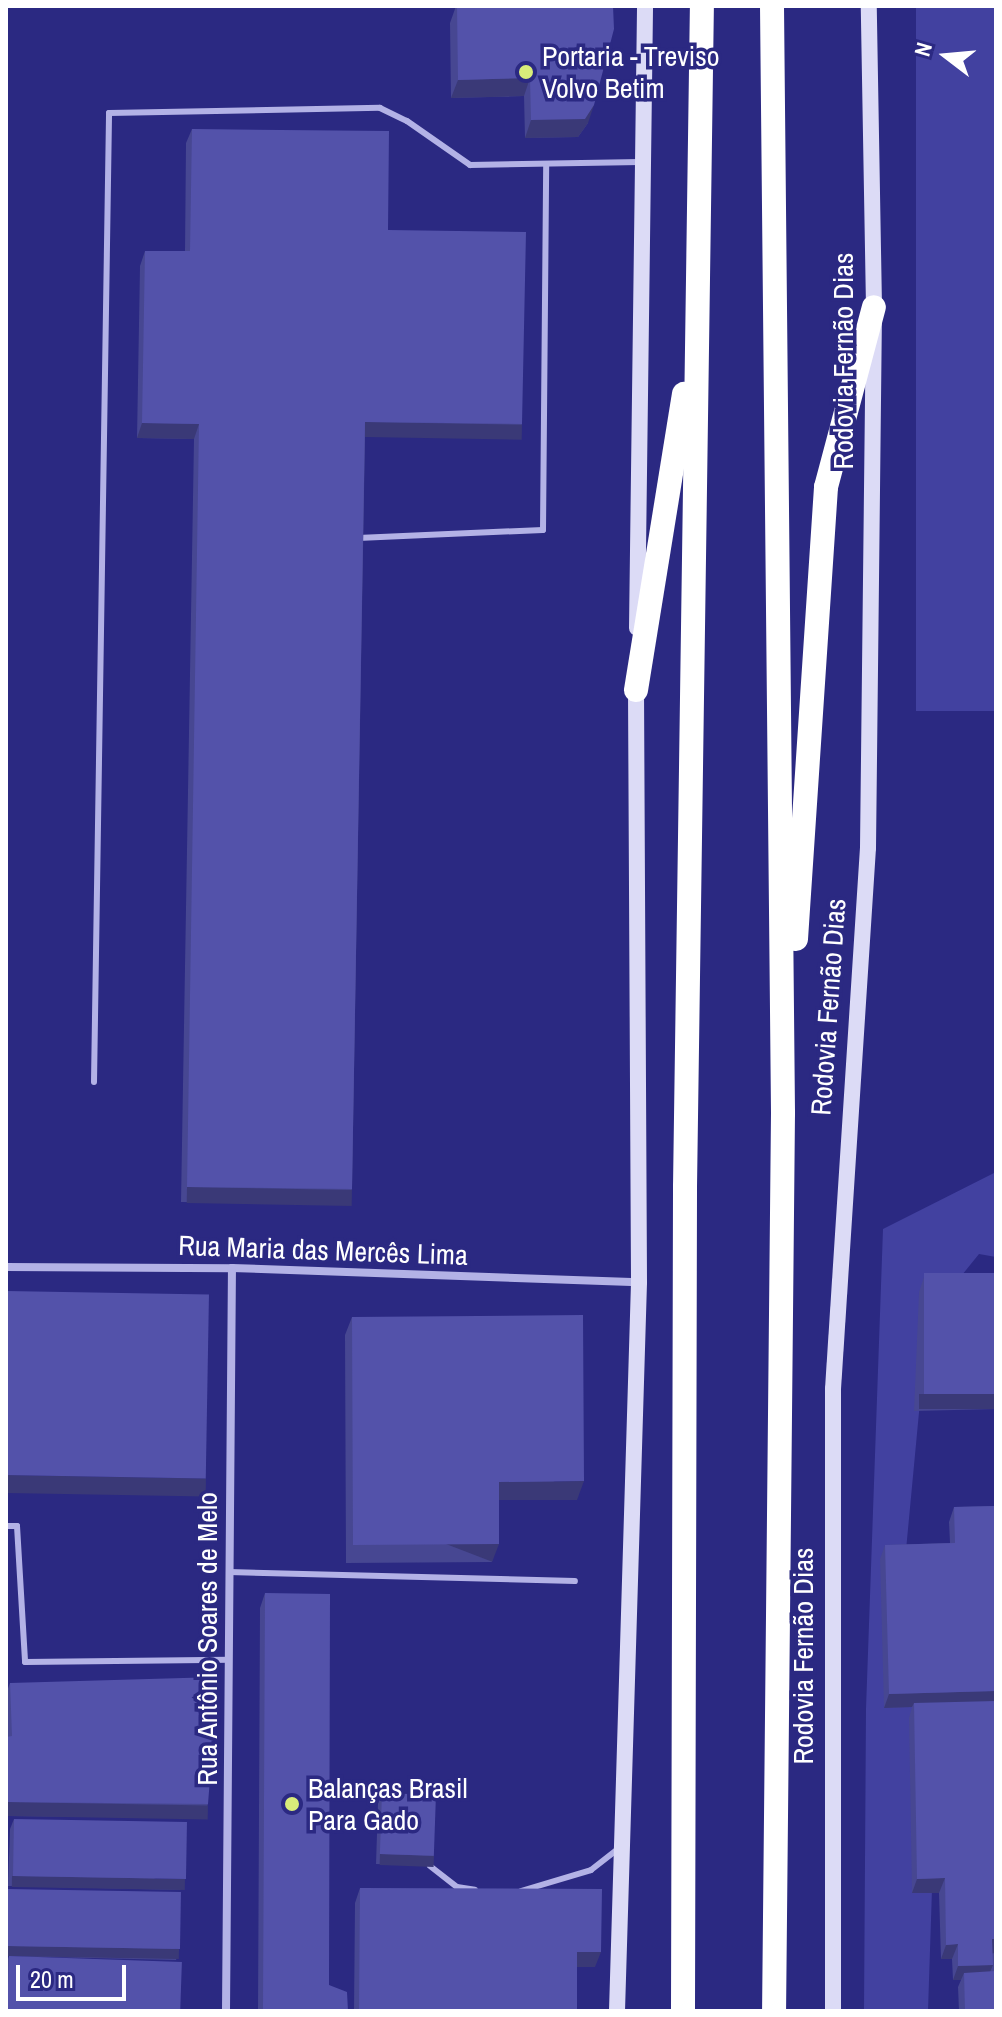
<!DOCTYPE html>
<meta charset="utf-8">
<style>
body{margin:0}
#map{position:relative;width:1002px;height:2017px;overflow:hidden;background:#2b2982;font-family:"Archivo Narrow",sans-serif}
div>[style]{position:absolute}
.green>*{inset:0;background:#4241a0;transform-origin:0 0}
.lane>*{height:6px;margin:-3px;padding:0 3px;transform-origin:3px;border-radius:3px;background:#b3b2e6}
.street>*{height:8px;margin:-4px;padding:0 4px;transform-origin:4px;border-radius:4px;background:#b3b2e6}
.secondary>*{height:16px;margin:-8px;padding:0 8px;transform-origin:8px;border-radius:8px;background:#dcdbf6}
.highway>*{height:24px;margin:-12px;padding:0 12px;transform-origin:12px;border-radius:12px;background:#fff}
.wall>*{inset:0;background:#474792}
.shaded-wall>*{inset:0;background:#3a3977;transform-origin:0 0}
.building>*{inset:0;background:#5352aa;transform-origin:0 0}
.dots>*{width:22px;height:22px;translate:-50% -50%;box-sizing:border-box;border:4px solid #2b2982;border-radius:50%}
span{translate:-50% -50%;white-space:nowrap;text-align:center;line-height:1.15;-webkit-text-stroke:7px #2b2982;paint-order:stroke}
.poi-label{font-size:28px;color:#fff}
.left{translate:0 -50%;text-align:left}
.street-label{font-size:28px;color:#fff}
.frame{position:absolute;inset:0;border:8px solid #fff;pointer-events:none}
.north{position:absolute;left:906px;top:16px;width:80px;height:80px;-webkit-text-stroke:6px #2b2982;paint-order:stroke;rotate:286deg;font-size:22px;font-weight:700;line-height:32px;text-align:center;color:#fff}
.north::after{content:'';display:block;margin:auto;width:28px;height:36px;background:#fff;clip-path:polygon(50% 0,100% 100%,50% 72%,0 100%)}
.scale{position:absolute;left:16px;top:1965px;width:110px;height:36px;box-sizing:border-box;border:4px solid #fff;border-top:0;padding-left:10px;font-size:24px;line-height:28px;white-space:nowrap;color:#fff;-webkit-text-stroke:6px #2b2982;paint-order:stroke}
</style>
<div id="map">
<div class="green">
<div style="left:916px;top:6px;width:80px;height:705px"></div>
<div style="clip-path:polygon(996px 1172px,996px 1257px,979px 1254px,928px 1317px,903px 1582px,935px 1798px,928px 2011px,864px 2011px,866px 1709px,883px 1229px)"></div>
</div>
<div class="lane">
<div style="left:358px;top:538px;width:185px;rotate:-2.5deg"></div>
<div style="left:543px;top:530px;width:366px;rotate:-89.5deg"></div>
<div style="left:94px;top:1082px;width:969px;rotate:-89.11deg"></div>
<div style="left:109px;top:113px;width:271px;rotate:-1.1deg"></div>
<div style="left:380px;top:108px;width:30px;rotate:26deg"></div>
<div style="left:407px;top:121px;width:77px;rotate:34.9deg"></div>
<div style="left:470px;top:165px;width:170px;rotate:-1deg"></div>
<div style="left:6px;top:1526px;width:11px"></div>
<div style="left:17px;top:1526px;width:136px;rotate:86.6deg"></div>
<div style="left:25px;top:1662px;width:204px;rotate:-0.6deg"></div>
<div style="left:229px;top:1572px;width:346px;rotate:1.5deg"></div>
<div style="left:430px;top:1866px;width:34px;rotate:38deg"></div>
<div style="left:457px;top:1887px;width:18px;rotate:9deg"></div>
<div style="left:521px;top:1891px;width:73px;rotate:-16.7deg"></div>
<div style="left:591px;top:1870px;width:36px;rotate:-38deg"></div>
</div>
<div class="street">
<div style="left:6px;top:1267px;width:226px;rotate:0.3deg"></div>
<div style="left:232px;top:1268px;width:407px;rotate:2deg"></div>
<div style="left:226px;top:2011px;width:743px;rotate:-89.54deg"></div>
</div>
<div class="secondary">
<div style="left:637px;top:628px;width:622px;rotate:-89.26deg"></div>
<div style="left:617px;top:2011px;width:729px;rotate:-88.27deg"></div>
<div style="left:639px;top:1282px;width:602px;rotate:-90.29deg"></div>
<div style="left:833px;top:2011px;width:622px;rotate:-90deg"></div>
<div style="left:833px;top:1389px;width:542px;rotate:-86.3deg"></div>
<div style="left:868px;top:848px;width:541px;rotate:-89.36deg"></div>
<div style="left:874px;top:307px;width:301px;rotate:-91deg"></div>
</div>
<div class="highway">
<div style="left:772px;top:6px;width:1107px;rotate:89.43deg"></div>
<div style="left:783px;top:1113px;width:898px;rotate:90.57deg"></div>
<div style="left:636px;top:690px;width:300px;rotate:-80.8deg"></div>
<div style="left:796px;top:939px;width:453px;rotate:-86.2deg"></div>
<div style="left:826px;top:487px;width:186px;rotate:-75.1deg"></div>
<div style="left:683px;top:2011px;width:824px;rotate:-89.86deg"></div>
<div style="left:685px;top:1187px;width:1181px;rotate:-89.18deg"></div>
</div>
<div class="wall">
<div style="clip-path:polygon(456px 6px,588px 123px,578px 137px,525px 138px,524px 96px,451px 98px,450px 23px)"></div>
<div style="clip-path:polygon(192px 129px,388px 230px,522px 424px,517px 438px,365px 436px,352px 1189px,347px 1204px,181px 1202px,194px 439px,137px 438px,140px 266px,145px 251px,185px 251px,186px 143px)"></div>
<div style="clip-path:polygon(996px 1273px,996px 1409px,914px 1411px,919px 1292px,924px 1277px)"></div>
<div style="clip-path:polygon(352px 1317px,577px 1500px,499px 1500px,492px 1562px,346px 1563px,345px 1335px)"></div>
<div style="clip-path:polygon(996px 1506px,996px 2011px,959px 2011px,958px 1987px,961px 1980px,953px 1980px,952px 1959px,941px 1959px,939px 1893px,912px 1893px,909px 1718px,912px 1707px,884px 1708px,880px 1559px,885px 1545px,950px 1543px,949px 1522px,954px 1507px)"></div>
<div style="clip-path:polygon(265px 1593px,329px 1985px,348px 2011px,258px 2011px,260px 1608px)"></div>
<div style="clip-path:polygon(10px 1683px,208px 1804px,203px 1818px,6px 1816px,6px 1694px)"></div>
<div style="clip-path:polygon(382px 1793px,434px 1856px,430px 1866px,376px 1864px,378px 1803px)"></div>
<div style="clip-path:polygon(14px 1819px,182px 1890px,8px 1886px,10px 1829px)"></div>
<div style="clip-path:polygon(360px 1888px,595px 1967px,577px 1967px,577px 2011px,354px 2011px,355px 1903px)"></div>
<div style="clip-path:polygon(8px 1889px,179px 1950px,176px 1960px,6px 1956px,6px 1895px)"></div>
<div style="clip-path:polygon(9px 1956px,180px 2011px,6px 2011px,6px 1965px)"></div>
</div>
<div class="shaded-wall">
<div style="clip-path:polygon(530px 78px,524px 96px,451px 98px,458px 80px)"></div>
<div style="clip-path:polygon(594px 105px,588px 123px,578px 137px,525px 138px,531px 120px)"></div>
<div style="left:365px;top:422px;width:157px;height:15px;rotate:1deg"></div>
<div style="clip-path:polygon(142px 423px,199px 424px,194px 439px,137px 438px)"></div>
<div style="left:187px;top:1187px;width:165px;height:16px;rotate:1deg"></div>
<div style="left:996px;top:1394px;width:15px;height:77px;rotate:90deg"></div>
<div style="left:6px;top:1475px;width:200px;height:18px;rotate:1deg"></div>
<div style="clip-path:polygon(584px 1481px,577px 1500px,492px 1500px,499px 1482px)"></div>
<div style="left:499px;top:1544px;width:19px;height:146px;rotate:111deg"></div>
<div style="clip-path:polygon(996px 1691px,996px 1705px,914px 1703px,912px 1707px,884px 1708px,889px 1694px)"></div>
<div style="left:6px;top:1802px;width:202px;height:14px;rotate:1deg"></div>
<div style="left:380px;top:1854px;width:54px;height:11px;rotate:2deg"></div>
<div style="left:12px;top:1876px;width:173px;height:11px;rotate:1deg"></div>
<div style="clip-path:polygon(945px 1878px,939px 1893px,912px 1893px,917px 1879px)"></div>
<div style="clip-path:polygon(992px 1939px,996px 1939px,996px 1953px,987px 1954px)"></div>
<div style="clip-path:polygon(958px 1944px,952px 1959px,941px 1959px,946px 1945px)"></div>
<div style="left:6px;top:1946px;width:173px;height:10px;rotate:1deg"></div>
<div style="clip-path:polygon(577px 1952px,601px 1952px,595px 1967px,572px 1967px)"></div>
<div style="clip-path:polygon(993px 1965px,987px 1979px,964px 1973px,961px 1980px,953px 1980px,958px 1966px)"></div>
</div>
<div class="building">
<div style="clip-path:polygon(457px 6px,613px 6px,614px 29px,594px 105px,585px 119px,531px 120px,530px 78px,458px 80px)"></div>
<div style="clip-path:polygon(192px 129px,389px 131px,388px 230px,526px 232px,522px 424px,365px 422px,352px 1189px,187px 1187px,199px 424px,142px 423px,145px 251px,190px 251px)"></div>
<div style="left:996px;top:1273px;width:121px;height:72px;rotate:90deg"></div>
<div style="left:6px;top:1291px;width:203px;height:184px;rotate:1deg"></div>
<div style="clip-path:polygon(583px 1315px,584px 1481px,499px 1482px,499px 1544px,353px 1545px,352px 1317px)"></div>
<div style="clip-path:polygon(996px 1506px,996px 1691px,889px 1694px,885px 1545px,955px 1543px,954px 1507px)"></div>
<div style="clip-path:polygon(265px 1593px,330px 1594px,329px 1985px,347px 1992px,348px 2011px,263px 2011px)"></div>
<div style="clip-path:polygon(218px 1677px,208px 1804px,6px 1802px,6px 1737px,12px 1736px,10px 1683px)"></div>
<div style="clip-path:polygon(996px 1701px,996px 1939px,992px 1939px,993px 1965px,958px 1966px,958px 1944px,946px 1945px,945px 1878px,917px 1879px,914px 1703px)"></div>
<div style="left:382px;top:1793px;width:54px;height:61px;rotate:2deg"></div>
<div style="left:14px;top:1819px;width:173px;height:57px;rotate:1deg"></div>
<div style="clip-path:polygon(360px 1888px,602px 1889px,601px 1952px,577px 1952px,577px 2011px,359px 2011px)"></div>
<div style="left:8px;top:1889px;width:173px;height:57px;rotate:1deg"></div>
<div style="clip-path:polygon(995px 1953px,996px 1953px,996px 2011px,965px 2011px,964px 1973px,995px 1971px)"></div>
<div style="left:9px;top:1956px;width:173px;height:55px;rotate:2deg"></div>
</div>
<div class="dots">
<div style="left:526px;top:72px;background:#d9ec7a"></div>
<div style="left:292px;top:1804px;background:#d9ec7a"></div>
</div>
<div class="poi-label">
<span class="left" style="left:542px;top:72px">Portaria - Treviso<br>Volvo Betim</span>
<span class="left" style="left:308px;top:1804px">Balanças Brasil<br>Para Gado</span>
</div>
<div class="street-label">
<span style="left:843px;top:361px;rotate:-90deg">Rodovia Fernão Dias</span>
<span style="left:828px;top:1007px;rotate:-86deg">Rodovia Fernão Dias</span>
<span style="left:323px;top:1250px;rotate:2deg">Rua Maria das Mercês Lima</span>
<span style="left:207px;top:1639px;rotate:-90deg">Rua Antônio Soares de Melo</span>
<span style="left:803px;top:1656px;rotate:-90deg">Rodovia Fernão Dias</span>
</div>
<div class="frame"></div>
<div class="north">N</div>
<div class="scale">20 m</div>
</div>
